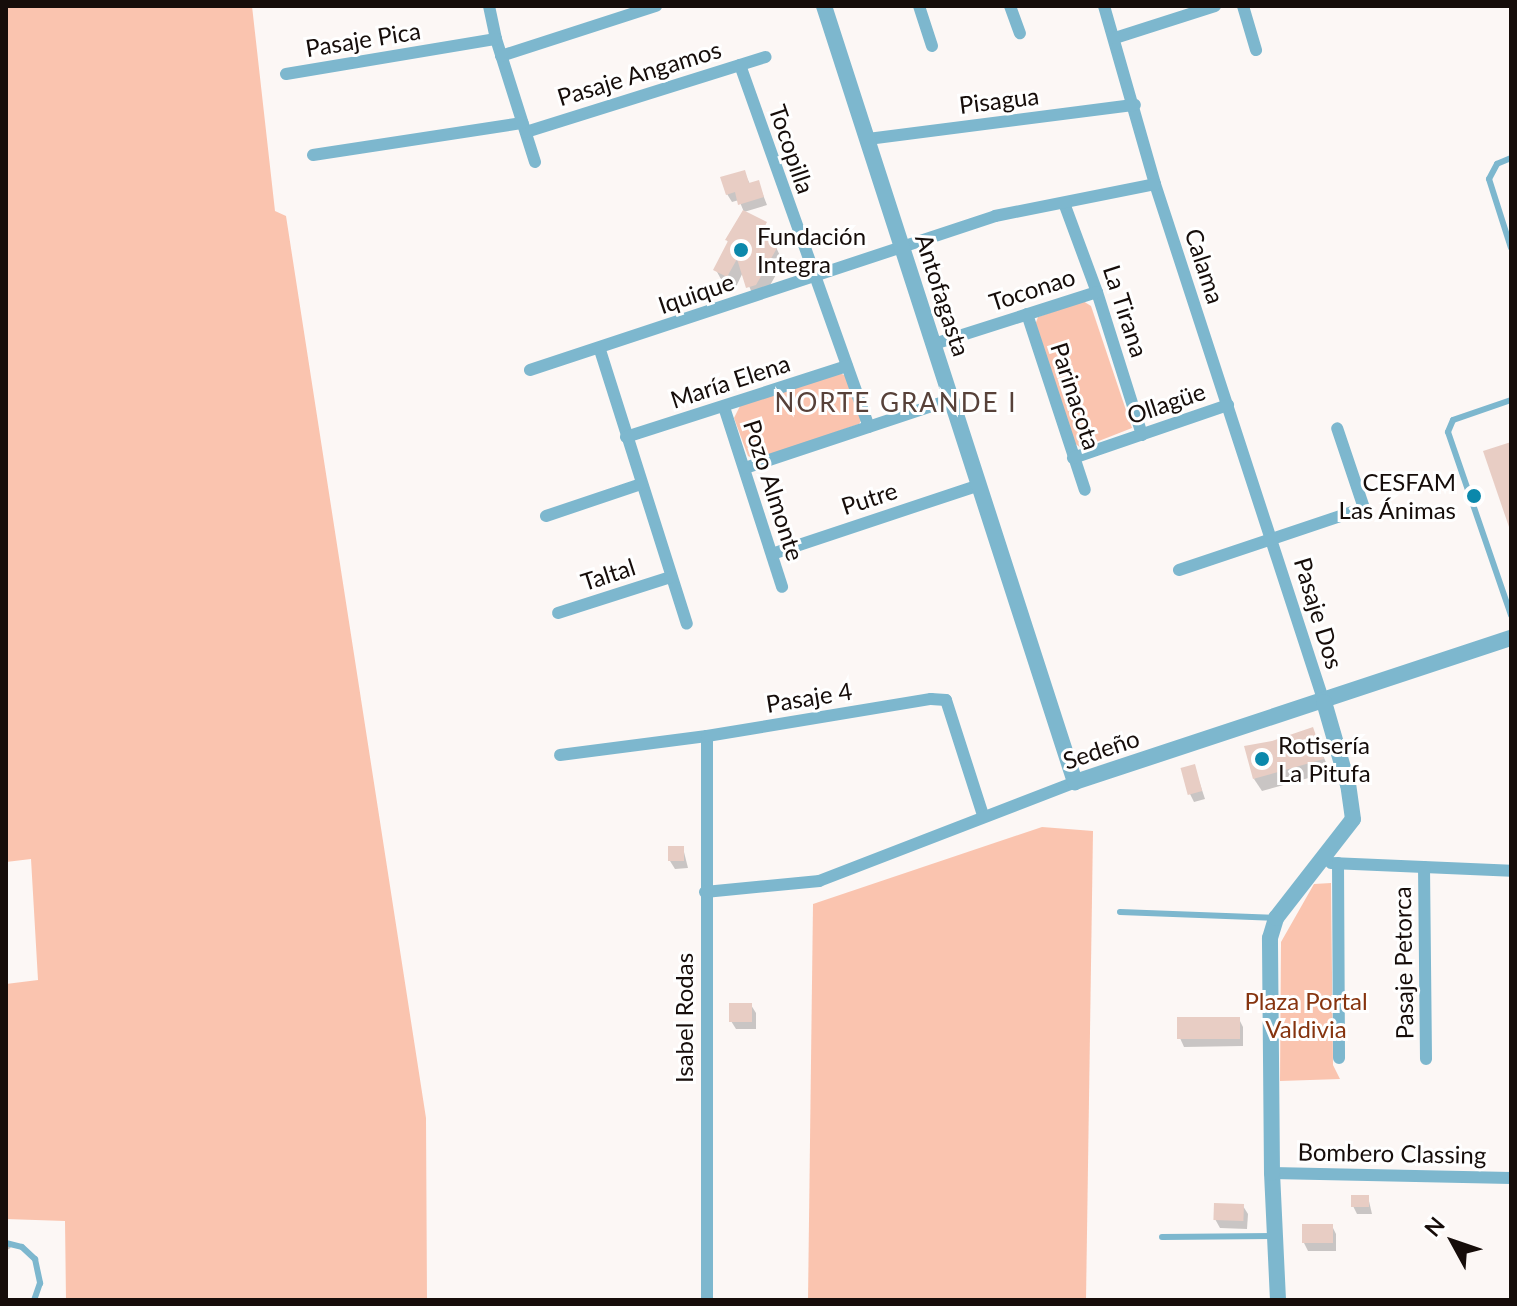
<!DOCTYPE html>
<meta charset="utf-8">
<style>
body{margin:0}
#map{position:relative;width:1517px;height:1306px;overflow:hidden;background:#fcf7f5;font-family:Lato,sans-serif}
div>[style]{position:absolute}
.green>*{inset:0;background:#fac4af}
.shadow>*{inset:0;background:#0003;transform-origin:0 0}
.building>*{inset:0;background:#e8cdc4;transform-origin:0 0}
.service>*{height:6px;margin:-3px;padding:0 3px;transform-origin:3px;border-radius:3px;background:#7db7ce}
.minor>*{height:12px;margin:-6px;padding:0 6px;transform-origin:6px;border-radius:6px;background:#7db7ce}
.tertiary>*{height:16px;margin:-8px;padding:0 8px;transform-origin:8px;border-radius:8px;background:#7db7ce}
.dots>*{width:22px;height:22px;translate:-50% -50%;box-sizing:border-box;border:4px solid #fff;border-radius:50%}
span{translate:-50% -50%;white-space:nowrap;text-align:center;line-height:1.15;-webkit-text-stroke:6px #fff;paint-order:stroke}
.street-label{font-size:24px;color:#160d0a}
.poi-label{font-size:24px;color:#160d0a}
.left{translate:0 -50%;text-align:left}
.right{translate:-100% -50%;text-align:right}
.park-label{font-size:24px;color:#86340f}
.neighbourhood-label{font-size:26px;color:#574139;letter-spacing:2px}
.frame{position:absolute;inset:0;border:8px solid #160d0a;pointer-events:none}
.north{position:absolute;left:1413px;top:1202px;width:80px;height:80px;-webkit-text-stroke:6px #fff;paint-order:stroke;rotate:310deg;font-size:22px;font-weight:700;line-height:32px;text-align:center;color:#160d0a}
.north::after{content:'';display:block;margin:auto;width:28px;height:36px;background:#160d0a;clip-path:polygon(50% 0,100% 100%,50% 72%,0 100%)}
</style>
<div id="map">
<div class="green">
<div style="clip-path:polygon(6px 6px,252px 6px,275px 211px,286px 216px,426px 1118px,427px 1300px,66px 1300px,65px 1221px,6px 1219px,6px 984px,38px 980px,31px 859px,6px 862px)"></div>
<div style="clip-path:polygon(1083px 301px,1091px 306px,1132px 428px,1081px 448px,1073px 442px,1035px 325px,1038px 317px)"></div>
<div style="clip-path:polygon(840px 373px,848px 377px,862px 419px,859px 424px,756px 460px,748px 456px,734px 418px,740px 406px)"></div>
<div style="clip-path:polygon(1042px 827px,1093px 831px,1086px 1300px,808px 1300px,813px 904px)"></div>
<div style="clip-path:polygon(1331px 883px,1333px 1065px,1340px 1079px,1280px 1081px,1281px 942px,1314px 884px)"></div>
</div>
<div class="shadow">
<div style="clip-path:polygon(744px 172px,750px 184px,758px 182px,767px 205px,744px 212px,739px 200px,732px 202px,727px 194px)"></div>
<div style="clip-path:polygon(765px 224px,783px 262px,763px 298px,755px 300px,743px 272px,735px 289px,723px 283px,716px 270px,729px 244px,727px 240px)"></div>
<div style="clip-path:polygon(1312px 729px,1330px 772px,1262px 791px,1254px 779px,1273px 743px)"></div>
<div style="clip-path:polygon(1194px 766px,1205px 799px,1194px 802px,1190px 794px)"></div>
<div style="clip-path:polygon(683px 848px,688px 868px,675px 869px,670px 861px)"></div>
<div style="clip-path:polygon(751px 1005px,756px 1013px,756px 1029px,736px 1029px,731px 1021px)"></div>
<div style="clip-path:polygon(1239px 1019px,1243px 1027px,1243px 1046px,1184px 1047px,1180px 1038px)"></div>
<div style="clip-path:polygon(1368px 1197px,1372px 1214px,1357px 1214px,1353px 1206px)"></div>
<div style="clip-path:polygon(1243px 1206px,1248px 1214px,1247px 1229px,1220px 1228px,1215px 1219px)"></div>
<div style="clip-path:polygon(1332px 1226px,1336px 1234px,1336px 1251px,1308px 1251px,1304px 1243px)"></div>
<div style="left:6px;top:1240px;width:9px;height:60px;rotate:58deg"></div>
</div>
<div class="building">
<div style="clip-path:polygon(745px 170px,749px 183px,759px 180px,764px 197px,738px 205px,735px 192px,726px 195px,720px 177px)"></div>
<div style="clip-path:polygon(743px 210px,767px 222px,762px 231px,774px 238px,777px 248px,756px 285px,746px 288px,737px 259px,727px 277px,713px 270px,728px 241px,725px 240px)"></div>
<div style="clip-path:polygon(1511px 442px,1511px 527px,1509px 527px,1483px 451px)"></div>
<div style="clip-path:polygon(1313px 727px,1324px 759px,1253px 779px,1244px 746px,1272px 741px)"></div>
<div style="left:1195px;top:764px;width:28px;height:15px;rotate:75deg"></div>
<div style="left:668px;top:846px;width:16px;height:15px"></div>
<div style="left:729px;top:1003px;width:23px;height:19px"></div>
<div style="left:1240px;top:1017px;width:22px;height:63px;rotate:90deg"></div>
<div style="left:1351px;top:1195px;width:18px;height:12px"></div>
<div style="left:1214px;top:1203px;width:30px;height:17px;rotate:2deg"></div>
<div style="left:1302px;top:1224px;width:31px;height:19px"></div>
</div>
<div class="service">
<div style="left:1511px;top:158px;width:15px;rotate:157deg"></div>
<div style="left:1497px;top:164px;width:17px;rotate:118deg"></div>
<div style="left:1489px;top:179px;width:72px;rotate:72.3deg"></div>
<div style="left:1511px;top:400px;width:61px;rotate:161deg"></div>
<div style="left:1453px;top:420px;width:13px;rotate:113deg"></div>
<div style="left:1448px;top:432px;width:194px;rotate:71deg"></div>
<div style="left:1120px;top:912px;width:156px;rotate:2.2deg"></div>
<div style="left:1162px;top:1237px;width:112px;rotate:-0.5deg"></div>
<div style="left:6px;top:1243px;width:16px;rotate:14deg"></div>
<div style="left:22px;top:1247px;width:18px;rotate:43deg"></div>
<div style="left:35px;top:1259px;width:25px;rotate:78deg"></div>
<div style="left:40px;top:1283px;width:18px;rotate:109deg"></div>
</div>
<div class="minor">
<div style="left:489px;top:6px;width:34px;rotate:78deg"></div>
<div style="left:496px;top:39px;width:129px;rotate:72.4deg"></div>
<div style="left:919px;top:6px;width:42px;rotate:72deg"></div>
<div style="left:1010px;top:6px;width:29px;rotate:70deg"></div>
<div style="left:1104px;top:6px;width:185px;rotate:74deg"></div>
<div style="left:1155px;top:184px;width:545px;rotate:71.93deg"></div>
<div style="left:1243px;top:6px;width:46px;rotate:73.5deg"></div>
<div style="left:1115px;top:38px;width:105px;rotate:-17.7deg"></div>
<div style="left:501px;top:56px;width:163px;rotate:-17.9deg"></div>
<div style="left:740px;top:65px;width:384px;rotate:70.4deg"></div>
<div style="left:286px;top:74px;width:213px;rotate:-9.5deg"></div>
<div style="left:526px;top:132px;width:251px;rotate:-17.4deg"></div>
<div style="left:868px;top:139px;width:269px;rotate:-7.3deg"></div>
<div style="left:313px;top:155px;width:212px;rotate:-8.7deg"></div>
<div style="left:1064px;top:203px;width:95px;rotate:69.7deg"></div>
<div style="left:1097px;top:292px;width:150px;rotate:72.5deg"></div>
<div style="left:1027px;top:314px;width:185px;rotate:71.8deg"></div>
<div style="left:934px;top:344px;width:171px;rotate:-17.7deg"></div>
<div style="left:600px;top:350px;width:287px;rotate:72.4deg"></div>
<div style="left:530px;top:370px;width:490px;rotate:-18.3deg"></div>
<div style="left:995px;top:216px;width:163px;rotate:-11.3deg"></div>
<div style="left:724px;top:407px;width:189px;rotate:72.1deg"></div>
<div style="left:626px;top:437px;width:232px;rotate:-17.8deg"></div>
<div style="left:1073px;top:458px;width:164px;rotate:-18.9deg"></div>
<div style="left:745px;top:468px;width:218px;rotate:-18.4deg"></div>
<div style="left:546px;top:516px;width:100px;rotate:-18.6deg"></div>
<div style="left:772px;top:554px;width:218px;rotate:-18.4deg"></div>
<div style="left:1179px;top:570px;width:195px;rotate:-18.5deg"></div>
<div style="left:1364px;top:508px;width:84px;rotate:-108.6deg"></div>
<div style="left:558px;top:613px;width:119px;rotate:-17.7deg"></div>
<div style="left:707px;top:736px;width:564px;rotate:90deg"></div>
<div style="left:560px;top:755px;width:148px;rotate:-7.4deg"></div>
<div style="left:707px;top:736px;width:227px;rotate:-9.4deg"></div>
<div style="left:931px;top:699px;width:15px;rotate:4deg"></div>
<div style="left:946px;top:700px;width:121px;rotate:72.2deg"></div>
<div style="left:1331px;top:863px;width:180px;rotate:2.5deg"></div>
<div style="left:1338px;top:863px;width:195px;rotate:89.7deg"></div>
<div style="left:1424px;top:867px;width:192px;rotate:89.4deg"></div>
<div style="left:705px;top:892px;width:115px;rotate:-5.5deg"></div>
<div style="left:819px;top:881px;width:274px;rotate:-21.1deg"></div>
<div style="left:1272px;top:1173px;width:239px;rotate:1.2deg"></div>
</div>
<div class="tertiary">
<div style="left:824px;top:6px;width:816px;rotate:72.08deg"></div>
<div style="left:1075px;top:782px;width:459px;rotate:-18.3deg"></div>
<div style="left:1278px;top:1300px;width:127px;rotate:-92.7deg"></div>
<div style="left:1272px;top:1173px;width:235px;rotate:-90.5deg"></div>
<div style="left:1270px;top:938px;width:21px;rotate:-73deg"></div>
<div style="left:1276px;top:918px;width:125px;rotate:-52.1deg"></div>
<div style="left:1353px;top:819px;width:34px;rotate:-98deg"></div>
<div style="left:1348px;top:785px;width:86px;rotate:-106.1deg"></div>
</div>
<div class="dots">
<div style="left:741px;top:250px;background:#0b88ab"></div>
<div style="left:1474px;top:496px;background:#0b88ab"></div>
<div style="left:1262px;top:759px;background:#0b88ab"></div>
</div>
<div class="street-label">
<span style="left:363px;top:39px;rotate:-9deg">Pasaje Pica</span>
<span style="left:639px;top:73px;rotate:-17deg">Pasaje Angamos</span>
<span style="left:999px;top:100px;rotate:-7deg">Pisagua</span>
<span style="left:792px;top:149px;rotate:71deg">Tocopilla</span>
<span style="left:1205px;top:266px;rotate:72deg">Calama</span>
<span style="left:1032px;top:289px;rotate:-18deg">Toconao</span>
<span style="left:696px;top:293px;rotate:-19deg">Iquique</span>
<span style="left:943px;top:295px;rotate:72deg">Antofagasta</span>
<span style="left:1126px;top:311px;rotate:72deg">La Tirana</span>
<span style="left:730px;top:381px;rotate:-18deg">María Elena</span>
<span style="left:1076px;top:396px;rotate:72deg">Parinacota</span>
<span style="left:1166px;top:403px;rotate:-19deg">Ollagüe</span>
<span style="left:774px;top:490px;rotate:72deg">Pozo Almonte</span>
<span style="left:869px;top:498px;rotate:-18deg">Putre</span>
<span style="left:608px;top:574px;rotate:-18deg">Taltal</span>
<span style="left:1319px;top:613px;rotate:73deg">Pasaje Dos</span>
<span style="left:809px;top:697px;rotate:-9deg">Pasaje 4</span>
<span style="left:1101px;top:749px;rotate:-18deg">Sedeño</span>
<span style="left:1403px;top:963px;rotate:-91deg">Pasaje Petorca</span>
<span style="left:684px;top:1018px;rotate:-90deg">Isabel Rodas</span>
<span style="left:1392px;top:1153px;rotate:1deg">Bombero Classing</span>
</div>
<div class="poi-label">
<span class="left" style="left:757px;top:250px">Fundación<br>Integra</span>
<span class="right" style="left:1456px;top:496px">CESFAM<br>Las Ánimas</span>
<span class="left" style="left:1278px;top:759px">Rotisería<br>La Pitufa</span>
</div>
<div class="park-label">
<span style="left:1306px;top:1015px">Plaza Portal<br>Valdivia</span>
</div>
<div class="neighbourhood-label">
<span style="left:896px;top:403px">NORTE GRANDE I</span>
</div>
<div class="frame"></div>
<div class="north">N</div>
</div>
